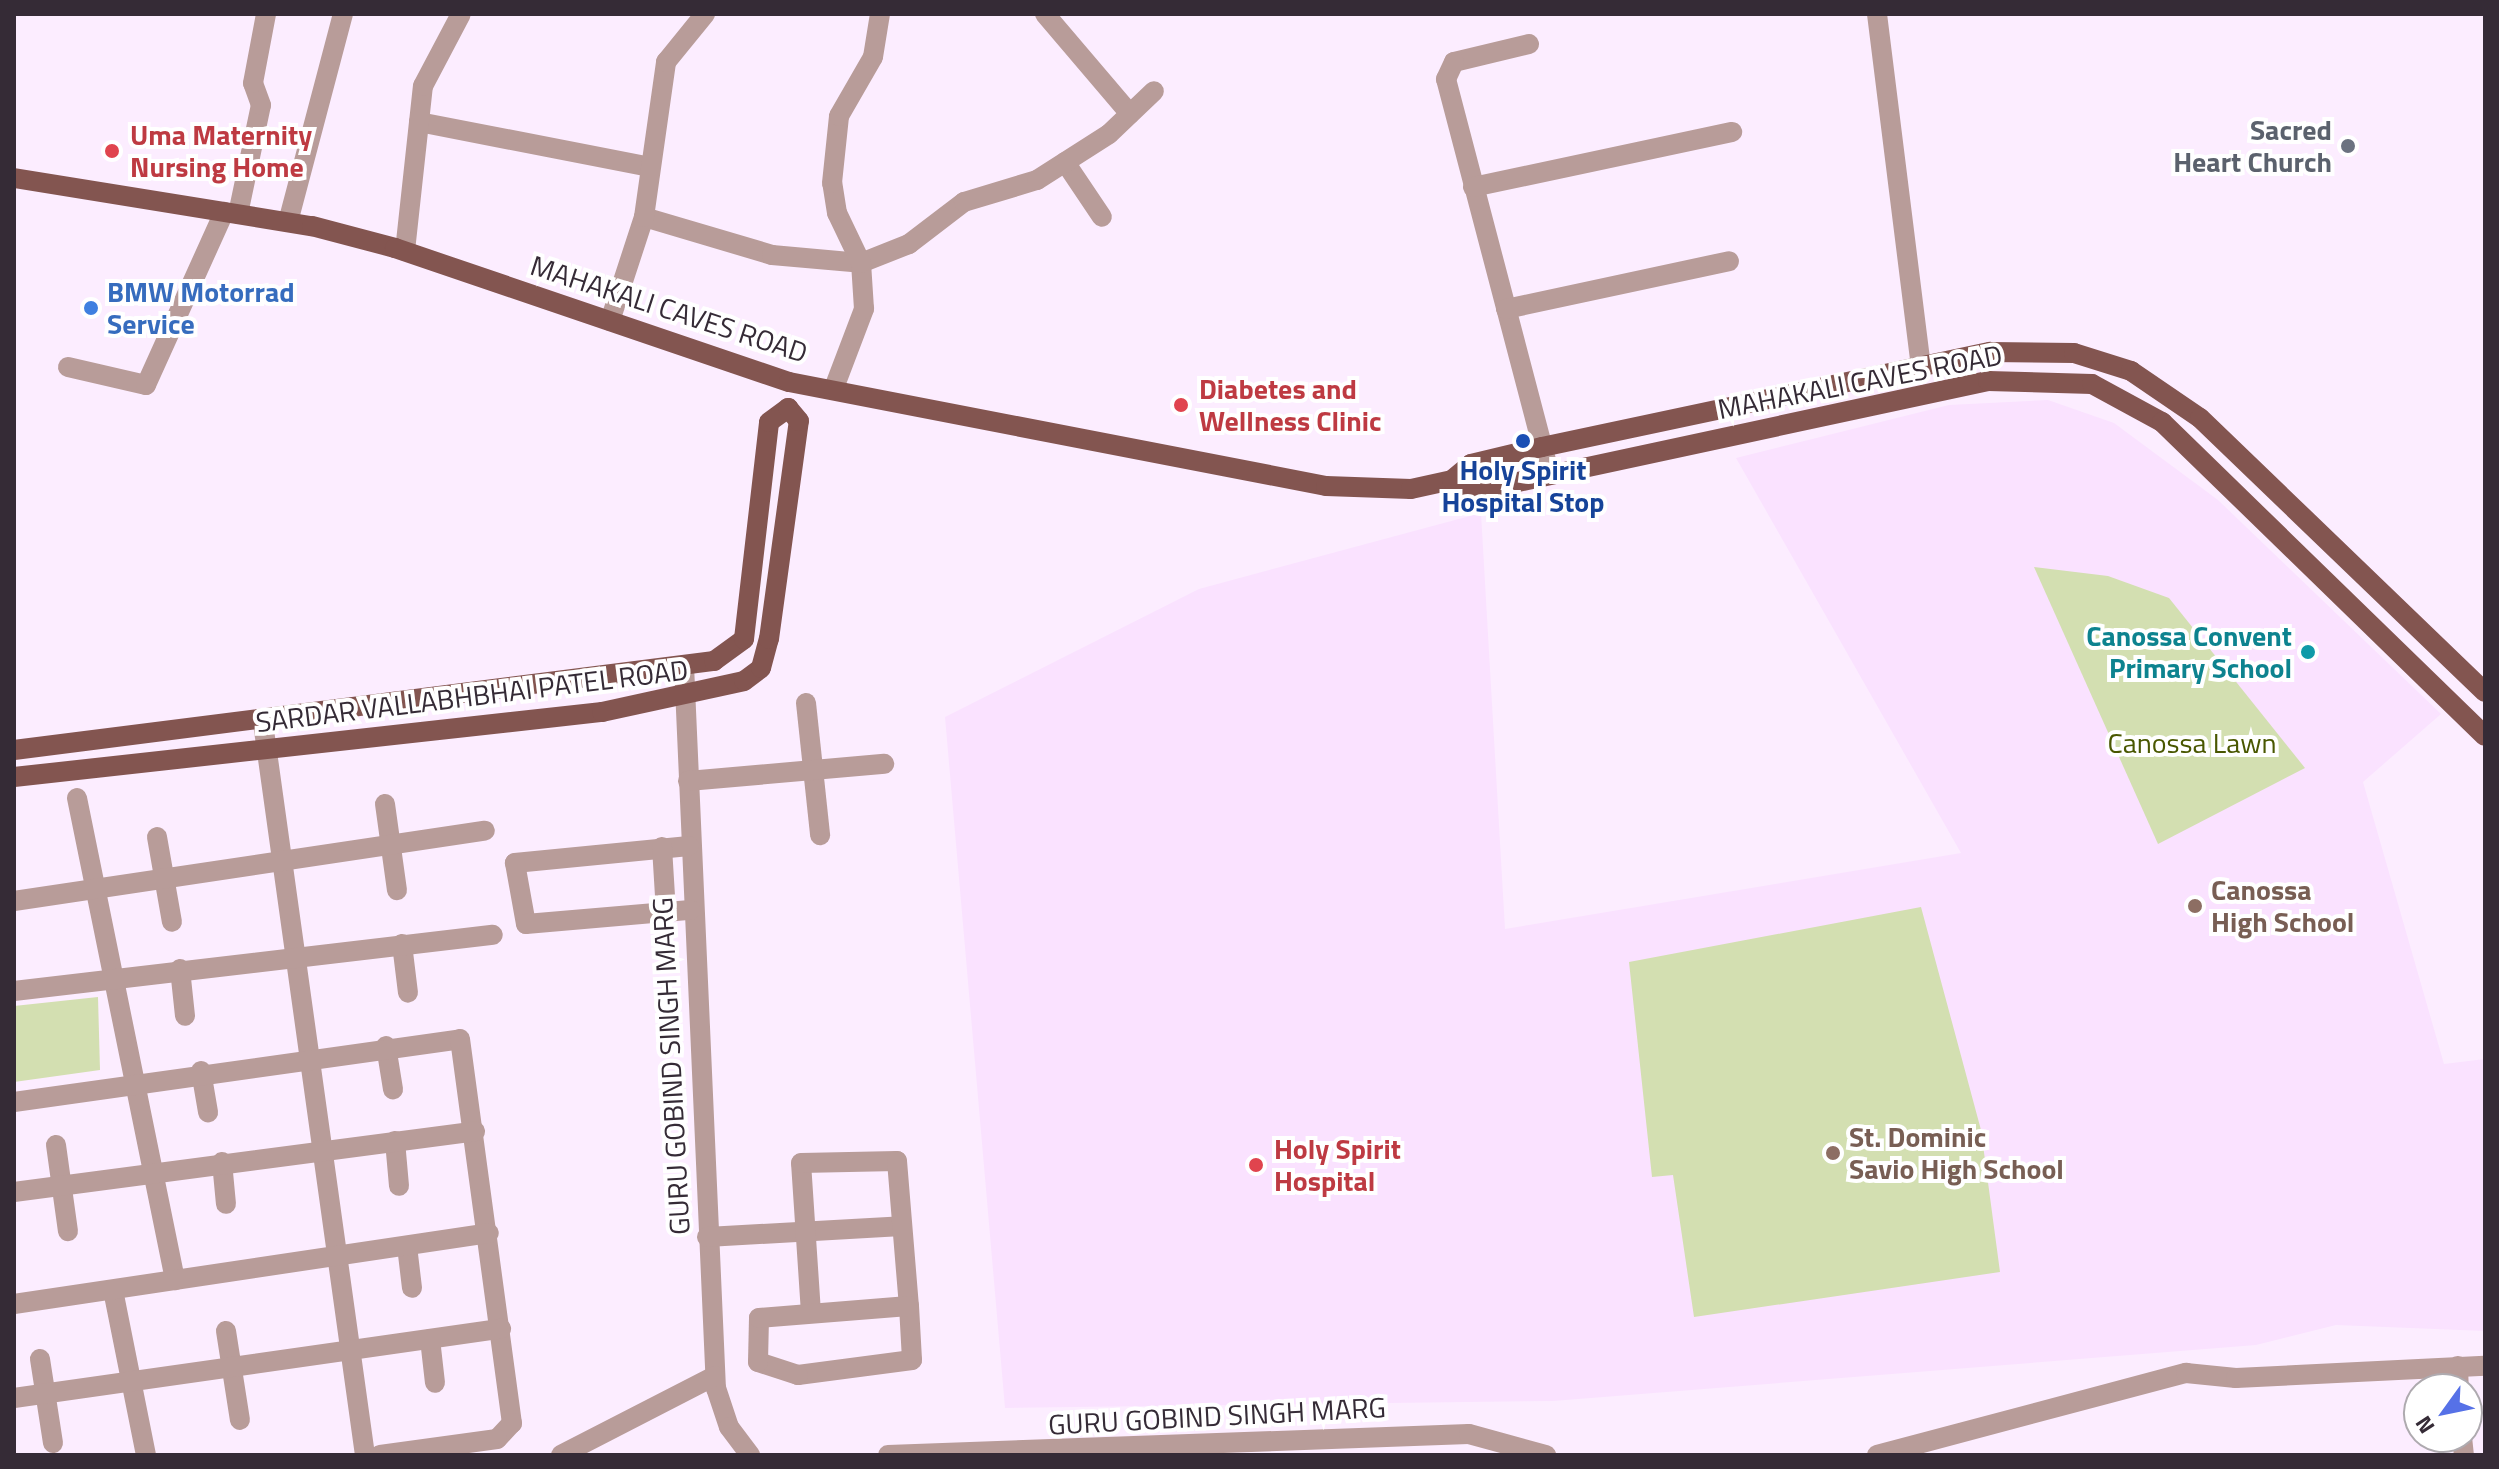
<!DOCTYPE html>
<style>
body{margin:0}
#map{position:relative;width:2499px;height:1469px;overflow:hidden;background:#fcedff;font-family:"Titillium Web",sans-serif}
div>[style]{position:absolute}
.built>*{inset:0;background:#fae2ff}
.green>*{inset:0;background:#d3dfb1}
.minor>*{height:20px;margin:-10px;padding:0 10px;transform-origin:10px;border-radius:10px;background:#b89c99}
.major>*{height:20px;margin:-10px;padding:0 10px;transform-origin:10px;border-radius:10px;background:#835550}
.dots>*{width:22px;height:22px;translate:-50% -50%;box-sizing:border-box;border:4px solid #fff;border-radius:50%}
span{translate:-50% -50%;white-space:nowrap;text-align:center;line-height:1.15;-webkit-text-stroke:8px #fff;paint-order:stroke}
.worship-label{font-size:28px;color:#5b616d;font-weight:700}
.right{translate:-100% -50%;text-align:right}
.health-label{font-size:28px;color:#be3a42;font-weight:700}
.left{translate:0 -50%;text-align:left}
.shop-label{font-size:28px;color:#366cbe;font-weight:700}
.street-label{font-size:28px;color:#352b36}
.transit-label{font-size:28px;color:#164399;font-weight:700}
.culture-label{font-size:28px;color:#0d838f;font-weight:700}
.park-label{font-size:28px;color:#495700}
.education-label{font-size:28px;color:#785e54;font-weight:700}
.frame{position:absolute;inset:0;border:16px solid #352b36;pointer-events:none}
.north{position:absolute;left:2403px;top:1373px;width:80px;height:80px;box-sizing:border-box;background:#fff;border:2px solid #aeaaaf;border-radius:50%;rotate:237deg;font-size:22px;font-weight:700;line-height:32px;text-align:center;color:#352b36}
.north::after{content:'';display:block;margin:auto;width:28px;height:36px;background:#5671e7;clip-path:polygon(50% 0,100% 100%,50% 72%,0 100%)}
</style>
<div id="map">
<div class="built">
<div style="clip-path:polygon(2048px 400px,2114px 423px,2218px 500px,2441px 714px,2363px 782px,2444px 1064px,2485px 1059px,2485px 1331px,2336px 1325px,2256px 1345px,1553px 1401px,1005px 1408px,945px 717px,1199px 589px,1481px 513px,1505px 929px,1961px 853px,1736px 458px,1949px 405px)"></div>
</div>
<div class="green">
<div style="clip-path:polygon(2034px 567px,2108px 576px,2169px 598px,2305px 768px,2158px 844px)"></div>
<div style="clip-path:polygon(1921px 907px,1981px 1130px,2000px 1272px,1694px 1317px,1673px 1175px,1652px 1177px,1629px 962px)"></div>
<div style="clip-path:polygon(98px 997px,100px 1070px,14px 1082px,14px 1006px)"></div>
</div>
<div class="minor">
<div style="left:1045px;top:14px;width:131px;rotate:49.6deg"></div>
<div style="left:1877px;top:14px;width:356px;rotate:82.9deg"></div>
<div style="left:1529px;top:44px;width:77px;rotate:166.5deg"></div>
<div style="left:1454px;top:62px;width:19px;rotate:115deg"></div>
<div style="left:1446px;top:79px;width:409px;rotate:75.3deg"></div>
<div style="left:419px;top:122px;width:231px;rotate:11deg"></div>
<div style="left:1065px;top:162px;width:66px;rotate:56.1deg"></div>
<div style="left:1473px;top:187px;width:265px;rotate:-12deg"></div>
<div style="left:238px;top:214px;width:111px;rotate:-78.1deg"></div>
<div style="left:261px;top:105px;width:23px;rotate:-110deg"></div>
<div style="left:253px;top:83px;width:70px;rotate:-79.3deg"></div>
<div style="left:644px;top:217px;width:134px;rotate:16.5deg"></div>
<div style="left:772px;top:255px;width:89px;rotate:5.1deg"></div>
<div style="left:861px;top:263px;width:52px;rotate:-21.6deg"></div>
<div style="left:909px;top:244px;width:69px;rotate:-37.4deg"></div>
<div style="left:964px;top:202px;width:76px;rotate:-16.8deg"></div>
<div style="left:1037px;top:180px;width:85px;rotate:-32.6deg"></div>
<div style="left:1109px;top:134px;width:62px;rotate:-43.7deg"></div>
<div style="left:288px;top:222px;width:215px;rotate:-75.2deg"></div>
<div style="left:405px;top:251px;width:166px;rotate:-83.8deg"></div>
<div style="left:423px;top:86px;width:81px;rotate:-62.2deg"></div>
<div style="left:1506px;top:309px;width:228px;rotate:-12.1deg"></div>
<div style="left:610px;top:321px;width:109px;rotate:-71.9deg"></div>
<div style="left:644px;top:217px;width:157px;rotate:-81.9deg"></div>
<div style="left:666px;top:62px;width:62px;rotate:-50.9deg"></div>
<div style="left:68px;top:367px;width:80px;rotate:13deg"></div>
<div style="left:146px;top:385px;width:190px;rotate:-65.7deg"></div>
<div style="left:834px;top:388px;width:85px;rotate:-69.2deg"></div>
<div style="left:864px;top:309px;width:46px;rotate:-93.7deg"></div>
<div style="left:861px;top:263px;width:55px;rotate:-115.6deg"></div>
<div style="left:837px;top:213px;width:30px;rotate:-99deg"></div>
<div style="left:832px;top:183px;width:67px;rotate:-84deg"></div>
<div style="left:839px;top:116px;width:68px;rotate:-60deg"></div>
<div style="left:873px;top:57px;width:44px;rotate:-80.8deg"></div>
<div style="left:684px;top:665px;width:724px;rotate:87.47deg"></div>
<div style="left:716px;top:1388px;width:41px;rotate:71.6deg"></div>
<div style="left:729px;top:1427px;width:35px;rotate:53deg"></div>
<div style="left:806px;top:703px;width:133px;rotate:83.9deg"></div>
<div style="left:263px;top:723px;width:739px;rotate:82.07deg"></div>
<div style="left:688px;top:781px;width:197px;rotate:-5deg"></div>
<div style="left:77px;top:798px;width:492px;rotate:78.5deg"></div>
<div style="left:385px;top:804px;width:87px;rotate:82.1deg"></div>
<div style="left:157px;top:837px;width:86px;rotate:80deg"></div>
<div style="left:689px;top:846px;width:175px;rotate:174.4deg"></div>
<div style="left:515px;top:863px;width:62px;rotate:79.8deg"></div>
<div style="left:526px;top:924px;width:165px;rotate:-4.9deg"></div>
<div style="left:662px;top:847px;width:65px;rotate:86.5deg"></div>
<div style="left:14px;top:901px;width:476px;rotate:-8.5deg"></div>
<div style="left:402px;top:944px;width:49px;rotate:83deg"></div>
<div style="left:180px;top:969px;width:47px;rotate:83.9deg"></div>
<div style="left:14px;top:991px;width:482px;rotate:-6.7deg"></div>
<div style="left:386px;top:1046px;width:44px;rotate:80.8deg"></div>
<div style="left:201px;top:1071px;width:42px;rotate:80.3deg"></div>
<div style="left:14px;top:1102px;width:450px;rotate:-8deg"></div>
<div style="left:460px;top:1039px;width:388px;rotate:82.3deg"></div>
<div style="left:512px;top:1423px;width:22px;rotate:133deg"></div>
<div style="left:497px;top:1439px;width:118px;rotate:172.2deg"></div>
<div style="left:395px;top:1141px;width:45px;rotate:84.9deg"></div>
<div style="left:56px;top:1145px;width:87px;rotate:82.1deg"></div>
<div style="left:222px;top:1162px;width:42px;rotate:84.6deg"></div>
<div style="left:14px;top:1192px;width:465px;rotate:-7.5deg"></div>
<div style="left:707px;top:1237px;width:195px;rotate:-3.2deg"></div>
<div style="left:407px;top:1246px;width:42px;rotate:83.2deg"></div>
<div style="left:113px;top:1290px;width:168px;rotate:78.7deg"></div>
<div style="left:14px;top:1304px;width:480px;rotate:-8.5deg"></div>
<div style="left:811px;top:1313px;width:150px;rotate:-93.8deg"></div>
<div style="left:801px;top:1163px;width:96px;rotate:-1.2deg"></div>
<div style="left:897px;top:1161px;width:145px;rotate:85.3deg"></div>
<div style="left:909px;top:1306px;width:54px;rotate:86.8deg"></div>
<div style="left:912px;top:1360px;width:115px;rotate:172.5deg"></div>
<div style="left:798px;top:1375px;width:42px;rotate:-162deg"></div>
<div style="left:758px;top:1362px;width:44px;rotate:-88.7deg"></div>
<div style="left:759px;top:1318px;width:150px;rotate:-4.6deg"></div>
<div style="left:226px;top:1331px;width:90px;rotate:81.1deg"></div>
<div style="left:430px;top:1339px;width:44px;rotate:83.5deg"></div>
<div style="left:40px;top:1359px;width:85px;rotate:81.2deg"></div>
<div style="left:2458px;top:1366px;width:23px;rotate:88deg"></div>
<div style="left:14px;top:1398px;width:492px;rotate:-8.1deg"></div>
<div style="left:2462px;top:1437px;width:18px;rotate:84deg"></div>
<div style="left:561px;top:1455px;width:173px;rotate:-27.2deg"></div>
<div style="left:888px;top:1455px;width:581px;rotate:-2.07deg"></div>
<div style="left:1469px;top:1434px;width:80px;rotate:15.3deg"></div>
<div style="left:1877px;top:1455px;width:320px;rotate:-14.9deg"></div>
<div style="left:2186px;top:1373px;width:50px;rotate:5.7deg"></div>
<div style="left:2236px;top:1378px;width:249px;rotate:-2.8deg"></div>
</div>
<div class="major">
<div style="left:14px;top:178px;width:302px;rotate:9.2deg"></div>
<div style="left:312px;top:226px;width:86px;rotate:14.8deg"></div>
<div style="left:395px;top:248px;width:416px;rotate:18.8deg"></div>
<div style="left:789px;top:382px;width:547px;rotate:10.96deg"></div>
<div style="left:1326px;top:486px;width:85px;rotate:2deg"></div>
<div style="left:1411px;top:489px;width:42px;rotate:-12.4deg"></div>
<div style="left:1452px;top:480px;width:25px;rotate:-40deg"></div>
<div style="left:1471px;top:464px;width:73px;rotate:-13.5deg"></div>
<div style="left:1542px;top:447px;width:458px;rotate:-12deg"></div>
<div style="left:1990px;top:352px;width:84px;rotate:0.7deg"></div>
<div style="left:2074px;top:353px;width:60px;rotate:17.5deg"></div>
<div style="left:2131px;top:371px;width:83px;rotate:34.3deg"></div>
<div style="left:2200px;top:418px;width:395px;rotate:43.9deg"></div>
<div style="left:1452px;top:480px;width:26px;rotate:25deg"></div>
<div style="left:1476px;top:491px;width:524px;rotate:-12.13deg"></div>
<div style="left:1988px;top:381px;width:104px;rotate:1.7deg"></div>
<div style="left:2092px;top:384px;width:80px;rotate:28.5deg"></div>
<div style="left:2162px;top:422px;width:450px;rotate:44.2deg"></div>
<div style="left:14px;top:750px;width:706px;rotate:-7.25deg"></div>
<div style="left:714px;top:661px;width:37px;rotate:-36deg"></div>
<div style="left:744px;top:639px;width:218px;rotate:-83.4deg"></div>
<div style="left:769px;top:422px;width:24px;rotate:-36deg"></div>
<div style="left:14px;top:777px;width:592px;rotate:-6.31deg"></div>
<div style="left:602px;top:712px;width:145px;rotate:-12.3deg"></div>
<div style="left:744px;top:681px;width:21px;rotate:-37deg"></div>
<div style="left:761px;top:668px;width:30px;rotate:-75deg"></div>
<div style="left:769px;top:639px;width:220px;rotate:-82.2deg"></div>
<div style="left:799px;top:421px;width:17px;rotate:-130deg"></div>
</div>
<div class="dots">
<div style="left:2348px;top:146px;background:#6b7280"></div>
<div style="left:112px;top:151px;background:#e0444e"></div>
<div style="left:91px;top:308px;background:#3f7fe0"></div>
<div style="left:1181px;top:405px;background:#e0444e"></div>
<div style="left:1523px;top:441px;background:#1a4fb4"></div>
<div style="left:2308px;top:652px;background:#0f9aa8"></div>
<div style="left:2195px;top:906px;background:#8d6e63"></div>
<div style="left:1833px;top:1153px;background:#8d6e63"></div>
<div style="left:1256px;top:1165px;background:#e0444e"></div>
</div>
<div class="worship-label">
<span class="right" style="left:2332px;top:146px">Sacred<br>Heart Church</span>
</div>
<div class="health-label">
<span class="left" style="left:130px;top:151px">Uma Maternity<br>Nursing Home</span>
<span class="left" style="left:1199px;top:405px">Diabetes and<br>Wellness Clinic</span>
<span class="left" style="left:1274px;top:1165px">Holy Spirit<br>Hospital</span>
</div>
<div class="shop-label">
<span class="left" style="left:107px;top:308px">BMW Motorrad<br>Service</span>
</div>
<div class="street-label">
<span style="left:669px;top:309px;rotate:18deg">MAHAKALI CAVES ROAD</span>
<span style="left:1860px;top:382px;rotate:-11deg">MAHAKALI CAVES ROAD</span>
<span style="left:472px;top:696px;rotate:-7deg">SARDAR VALLABHBHAI PATEL ROAD</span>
<span style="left:671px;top:1066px;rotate:-93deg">GURU GOBIND SINGH MARG</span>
<span style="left:1217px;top:1416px;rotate:-3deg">GURU GOBIND SINGH MARG</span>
</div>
<div class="transit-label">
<span style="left:1523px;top:486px">Holy Spirit<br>Hospital Stop</span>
</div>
<div class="culture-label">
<span class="right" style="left:2292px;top:652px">Canossa Convent<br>Primary School</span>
</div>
<div class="park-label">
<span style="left:2192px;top:743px">Canossa Lawn</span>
</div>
<div class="education-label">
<span class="left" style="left:2211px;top:906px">Canossa<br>High School</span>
<span class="left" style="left:1849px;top:1153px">St. Dominic<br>Savio High School</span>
</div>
<div class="frame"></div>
<div class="north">N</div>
</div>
